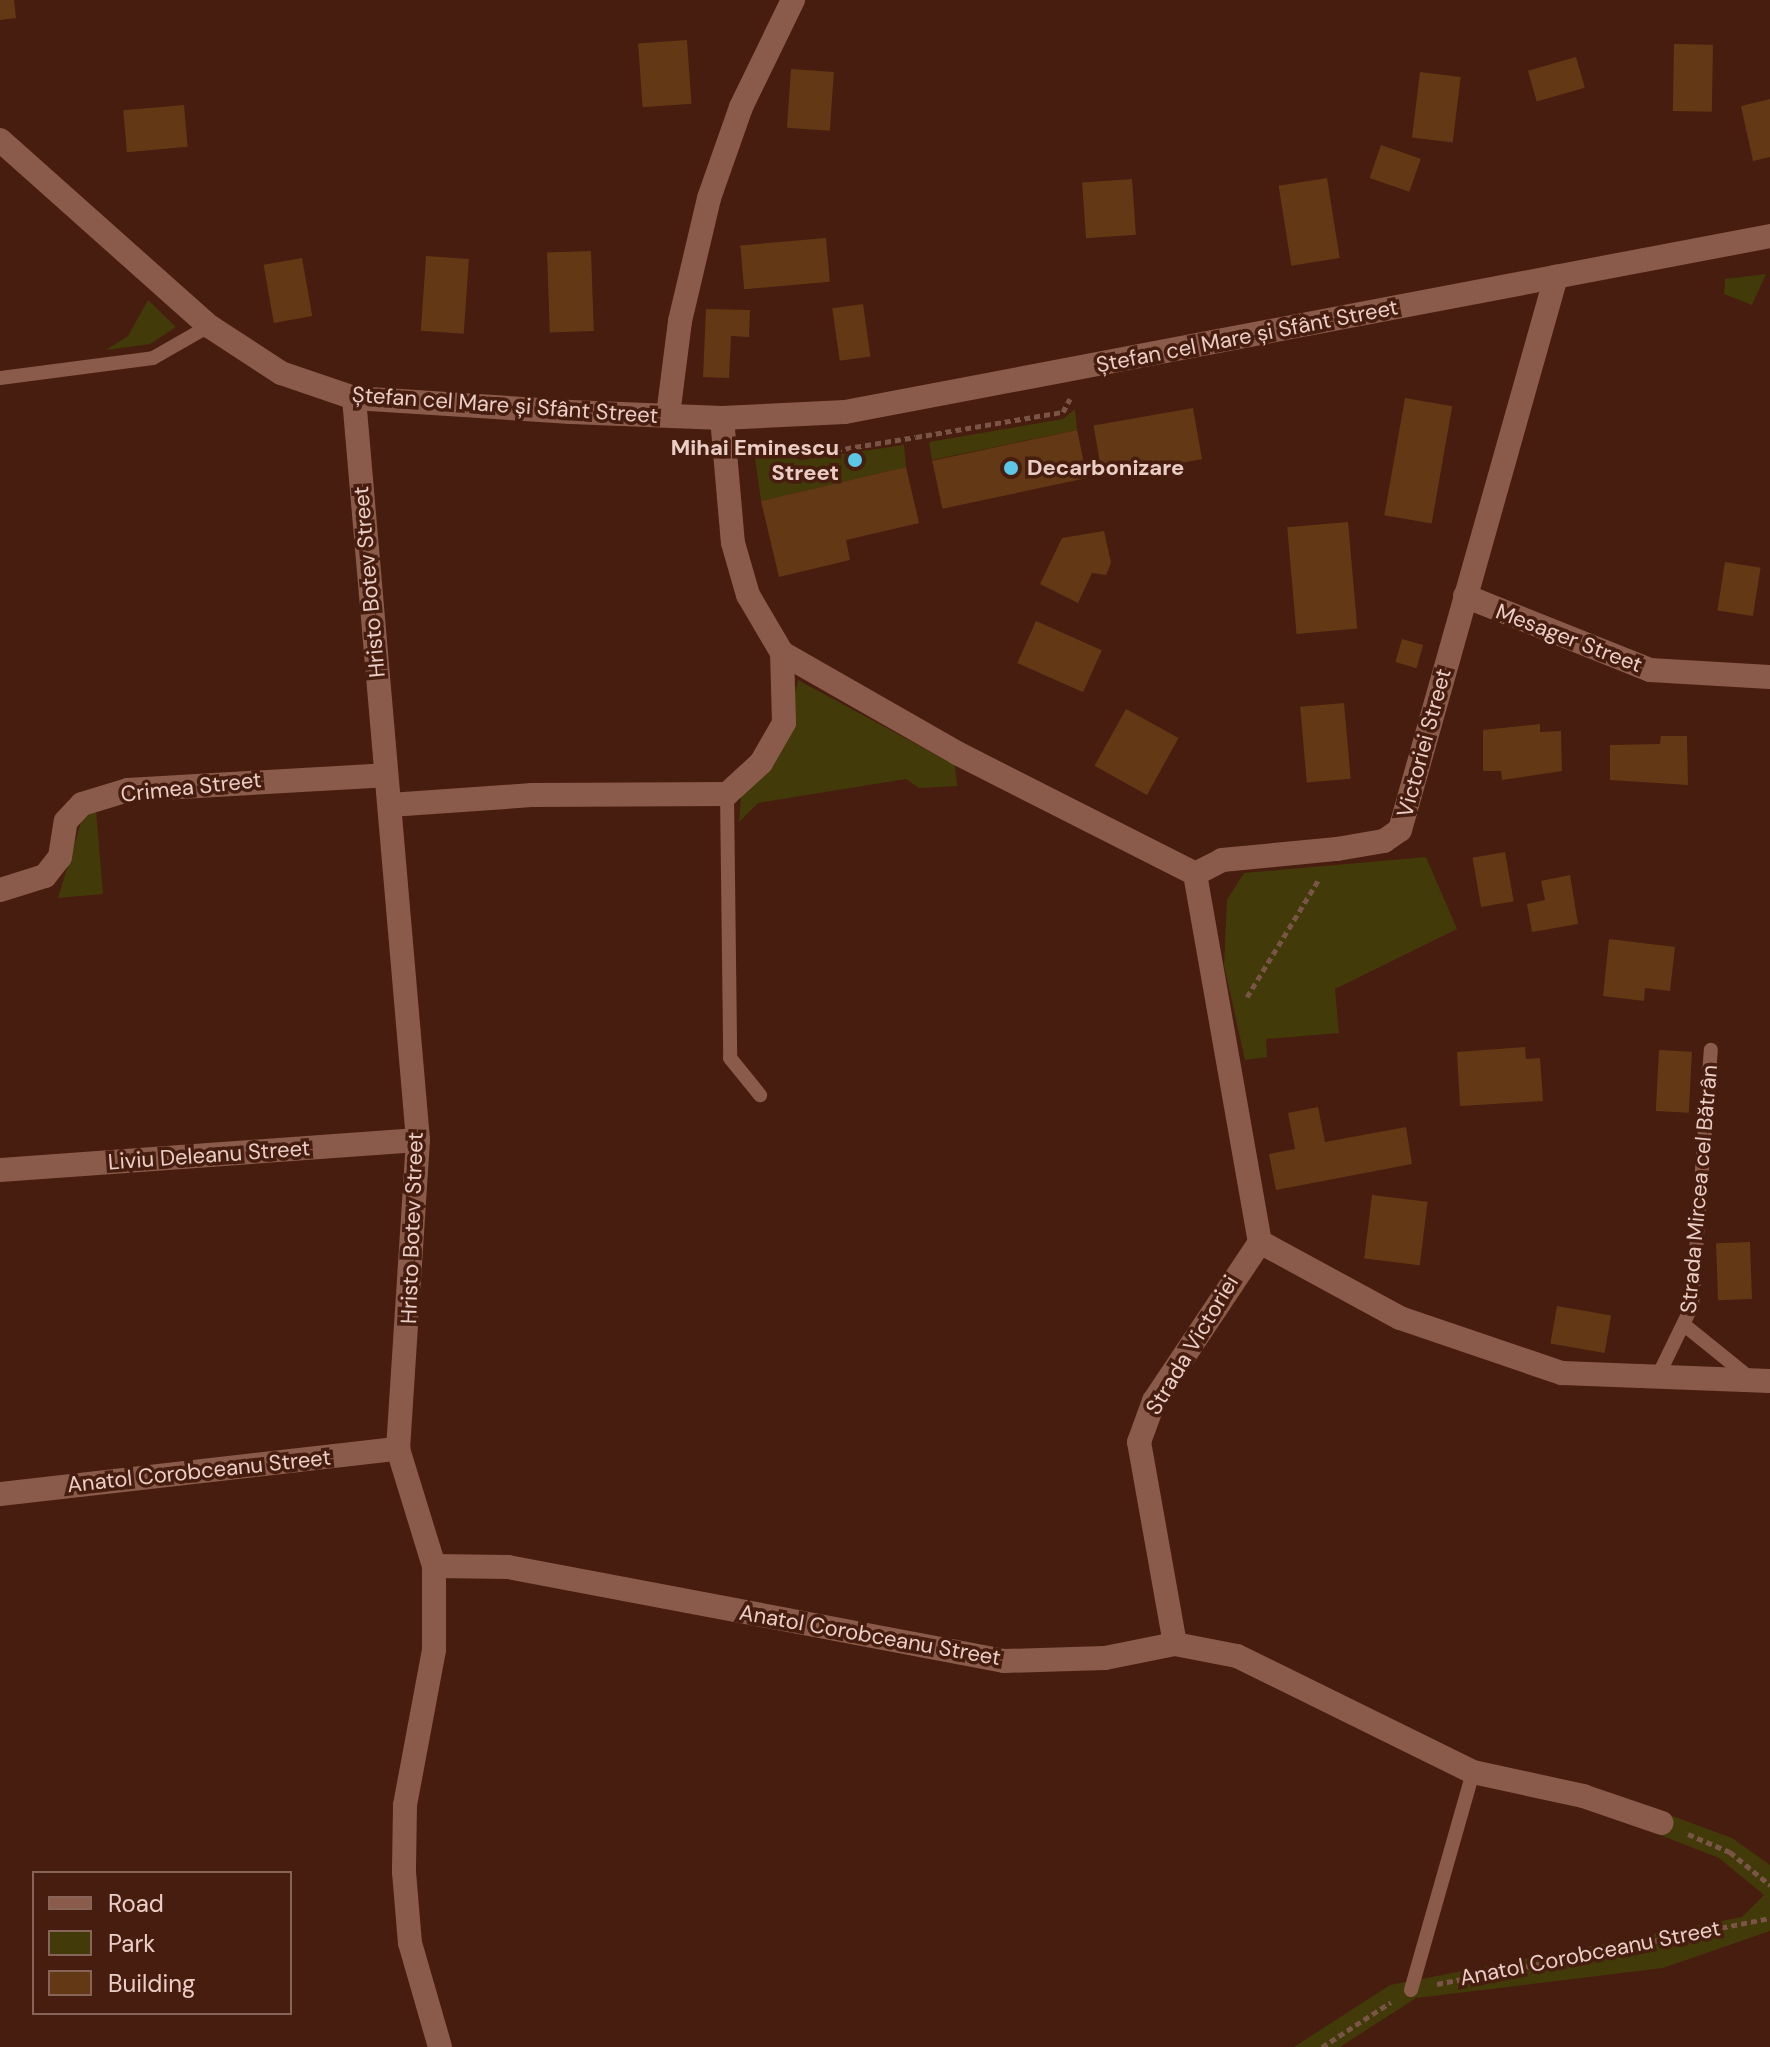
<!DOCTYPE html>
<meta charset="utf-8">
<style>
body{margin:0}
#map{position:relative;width:1770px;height:2047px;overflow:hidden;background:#471d0f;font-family:"DM Sans",sans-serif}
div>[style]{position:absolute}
.green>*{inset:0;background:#423a08}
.building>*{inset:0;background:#623914;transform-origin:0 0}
.path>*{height:5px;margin-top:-2.5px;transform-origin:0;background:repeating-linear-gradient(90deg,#795447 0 6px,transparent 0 10px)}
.lane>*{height:14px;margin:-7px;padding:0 7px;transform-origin:7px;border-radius:7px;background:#8a5a4a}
.street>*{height:24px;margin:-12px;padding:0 12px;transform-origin:12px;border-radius:12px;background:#8a5a4a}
.secondary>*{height:24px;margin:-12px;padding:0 12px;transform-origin:12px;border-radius:12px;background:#8a5a4a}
.dots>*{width:22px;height:22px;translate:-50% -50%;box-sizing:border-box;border:4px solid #471d0f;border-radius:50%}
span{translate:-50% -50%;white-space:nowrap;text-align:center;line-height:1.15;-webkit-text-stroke:7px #471d0f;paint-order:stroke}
.street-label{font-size:22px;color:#eacec5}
.poi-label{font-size:22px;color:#eacec5;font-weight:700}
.right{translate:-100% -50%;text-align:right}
.left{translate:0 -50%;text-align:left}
.legend{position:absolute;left:32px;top:1871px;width:260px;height:144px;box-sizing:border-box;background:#471d0f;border:2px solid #886458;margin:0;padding:10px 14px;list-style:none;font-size:24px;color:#eacec5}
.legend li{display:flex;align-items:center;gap:16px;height:40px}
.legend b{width:40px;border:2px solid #886458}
</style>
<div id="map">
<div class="green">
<div style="clip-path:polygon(1766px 274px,1752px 305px,1724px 294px,1725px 279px)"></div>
<div style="clip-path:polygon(148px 300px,176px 327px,150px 344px,106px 350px,128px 336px)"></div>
<div style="clip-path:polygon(1075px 409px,1077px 430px,932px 460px,929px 442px,1063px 419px)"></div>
<div style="clip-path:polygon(753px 444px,801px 460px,904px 445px,906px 467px,761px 501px)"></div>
<div style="clip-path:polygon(798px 680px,955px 765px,957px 786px,919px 788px,906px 779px,758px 803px,739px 822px,741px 795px,780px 754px)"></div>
<div style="clip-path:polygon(96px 809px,103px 894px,58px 898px,82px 819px)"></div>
<div style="clip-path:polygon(1426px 857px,1457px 929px,1335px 989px,1339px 1033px,1266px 1039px,1267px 1057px,1245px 1060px,1224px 965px,1227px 900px,1244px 873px)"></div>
<div style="clip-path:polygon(1667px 1814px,1732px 1838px,1770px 1865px,1770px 1931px,1663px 1968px,1416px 1998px,1340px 2047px,1294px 2047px,1390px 1985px,1742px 1917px,1764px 1895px,1719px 1858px,1660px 1835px)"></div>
</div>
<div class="building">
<div style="clip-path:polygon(0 0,14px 0,16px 18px,0 20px)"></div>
<div style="left:687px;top:40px;width:64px;height:49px;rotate:86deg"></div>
<div style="left:1674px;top:44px;width:39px;height:67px;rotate:1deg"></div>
<div style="left:1576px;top:57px;width:32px;height:50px;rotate:74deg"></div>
<div style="left:791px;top:69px;width:43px;height:59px;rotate:4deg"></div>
<div style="left:1420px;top:72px;width:41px;height:66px;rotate:7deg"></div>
<div style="clip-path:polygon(1770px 99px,1770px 157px,1753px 161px,1741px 106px)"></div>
<div style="left:184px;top:105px;width:42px;height:61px;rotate:85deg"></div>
<div style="left:1381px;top:145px;width:42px;height:35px;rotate:19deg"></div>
<div style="left:1327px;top:178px;width:81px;height:49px;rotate:81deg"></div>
<div style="left:1132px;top:179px;width:56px;height:50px;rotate:86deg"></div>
<div style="left:826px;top:238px;width:44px;height:86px;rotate:85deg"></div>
<div style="left:591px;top:251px;width:80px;height:44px;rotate:88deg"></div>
<div style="left:426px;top:256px;width:43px;height:75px;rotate:4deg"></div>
<div style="left:302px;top:258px;width:59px;height:39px;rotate:80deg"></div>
<div style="left:863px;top:304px;width:53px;height:31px;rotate:82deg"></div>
<div style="clip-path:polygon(706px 309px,750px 310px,749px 337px,731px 336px,729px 378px,703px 377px)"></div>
<div style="left:1405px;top:398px;width:48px;height:119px;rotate:10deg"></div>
<div style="left:1193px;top:408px;width:52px;height:101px;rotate:80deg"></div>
<div style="left:1077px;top:430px;width:49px;height:148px;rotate:78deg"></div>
<div style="clip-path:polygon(906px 467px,919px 523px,846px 540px,850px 560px,779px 577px,761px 501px)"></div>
<div style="left:1348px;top:522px;width:107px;height:61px;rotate:85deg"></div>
<div style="clip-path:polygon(1104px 531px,1111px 563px,1106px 575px,1092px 573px,1078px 603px,1040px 584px,1062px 538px)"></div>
<div style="left:1725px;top:562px;width:36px;height:49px;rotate:9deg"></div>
<div style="left:1036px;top:621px;width:72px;height:46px;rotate:24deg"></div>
<div style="left:1402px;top:639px;width:22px;height:24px;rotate:16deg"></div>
<div style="left:1344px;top:703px;width:76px;height:44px;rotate:85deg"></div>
<div style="left:1126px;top:709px;width:60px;height:65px;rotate:29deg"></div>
<div style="clip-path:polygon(1540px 724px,1540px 732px,1561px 731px,1562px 771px,1502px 780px,1501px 771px,1483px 771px,1483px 730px)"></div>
<div style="clip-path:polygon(1661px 736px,1687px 736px,1688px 785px,1610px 780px,1610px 745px,1660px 744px)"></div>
<div style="left:1505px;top:852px;width:50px;height:33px;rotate:80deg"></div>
<div style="clip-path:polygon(1570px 875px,1578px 924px,1532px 932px,1527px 904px,1545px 900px,1541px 881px)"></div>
<div style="clip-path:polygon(1609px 939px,1675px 947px,1670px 991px,1645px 988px,1644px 1001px,1603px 996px)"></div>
<div style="clip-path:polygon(1525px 1047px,1526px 1059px,1540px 1058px,1543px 1101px,1460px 1106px,1457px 1052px)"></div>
<div style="left:1659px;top:1050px;width:33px;height:61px;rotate:3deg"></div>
<div style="clip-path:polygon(1318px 1107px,1325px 1142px,1406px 1127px,1412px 1164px,1276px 1190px,1269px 1154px,1295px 1149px,1288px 1113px)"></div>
<div style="left:1372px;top:1195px;width:56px;height:64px;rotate:7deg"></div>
<div style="left:1750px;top:1242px;width:57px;height:34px;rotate:88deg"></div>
<div style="left:1557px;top:1306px;width:55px;height:38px;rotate:10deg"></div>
</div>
<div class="path">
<div style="left:785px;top:446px;width:23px;rotate:23deg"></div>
<div style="left:806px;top:455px;width:111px;rotate:-9.3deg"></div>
<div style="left:916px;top:437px;width:149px;rotate:-9.7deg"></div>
<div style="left:1063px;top:412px;width:15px;rotate:-62deg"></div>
<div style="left:1247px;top:997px;width:138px;rotate:-58.6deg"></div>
<div style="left:1688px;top:1834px;width:46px;rotate:23.2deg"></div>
<div style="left:1730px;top:1852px;width:52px;rotate:39.5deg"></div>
<div style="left:1437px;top:1984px;width:339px;rotate:-11.2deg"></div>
<div style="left:1322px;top:2047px;width:82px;rotate:-33.1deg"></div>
</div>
<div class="lane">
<div style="left:0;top:378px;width:154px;rotate:-7.4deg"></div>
<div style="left:153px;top:358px;width:64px;rotate:-29.7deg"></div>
<div style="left:727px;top:794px;width:264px;rotate:89.3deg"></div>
<div style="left:730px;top:1058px;width:48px;rotate:51deg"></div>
<div style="left:1688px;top:1328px;width:80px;rotate:38.9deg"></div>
<div style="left:1657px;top:1378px;width:80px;rotate:-64.1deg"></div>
<div style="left:1692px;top:1306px;width:257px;rotate:-85.8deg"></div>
<div style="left:1411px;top:1990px;width:227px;rotate:-74.1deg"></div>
</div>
<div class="street">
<div style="left:354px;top:398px;width:745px;rotate:85.07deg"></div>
<div style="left:418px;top:1140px;width:310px;rotate:93.7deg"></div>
<div style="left:398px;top:1449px;width:122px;rotate:72.9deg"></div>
<div style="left:434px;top:1566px;width:84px;rotate:90deg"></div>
<div style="left:434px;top:1650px;width:158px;rotate:100.6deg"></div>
<div style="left:405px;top:1805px;width:67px;rotate:90.9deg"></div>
<div style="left:404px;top:1872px;width:71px;rotate:85.2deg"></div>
<div style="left:410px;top:1943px;width:108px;rotate:73.9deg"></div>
<div style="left:668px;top:415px;width:95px;rotate:-82.7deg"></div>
<div style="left:680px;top:321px;width:126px;rotate:-76.7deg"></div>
<div style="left:709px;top:198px;width:96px;rotate:-70.6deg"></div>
<div style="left:741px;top:107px;width:119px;rotate:-64.1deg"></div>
<div style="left:722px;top:418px;width:125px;rotate:85deg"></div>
<div style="left:733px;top:543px;width:54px;rotate:73.9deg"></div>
<div style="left:748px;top:595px;width:67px;rotate:59.6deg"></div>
<div style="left:782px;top:653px;width:202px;rotate:29.7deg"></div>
<div style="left:957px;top:753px;width:267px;rotate:26.9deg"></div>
<div style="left:1465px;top:596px;width:199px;rotate:21.8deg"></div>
<div style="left:1650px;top:670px;width:120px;rotate:3.3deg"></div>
<div style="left:390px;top:805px;width:142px;rotate:-4deg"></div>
<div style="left:532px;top:795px;width:195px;rotate:-0.3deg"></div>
<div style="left:727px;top:794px;width:46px;rotate:-42.4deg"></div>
<div style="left:761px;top:763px;width:46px;rotate:-60.1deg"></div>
<div style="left:784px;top:723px;width:70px;rotate:-91.6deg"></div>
<div style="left:1195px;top:874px;width:30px;rotate:-27deg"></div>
<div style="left:1222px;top:860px;width:116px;rotate:-5.5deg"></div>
<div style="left:1337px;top:849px;width:48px;rotate:-9.7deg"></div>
<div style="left:1384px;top:841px;width:19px;rotate:-35deg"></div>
<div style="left:1400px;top:830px;width:575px;rotate:-74.25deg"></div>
<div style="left:1195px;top:874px;width:374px;rotate:80deg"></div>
<div style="left:0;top:890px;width:47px;rotate:-17.3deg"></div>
<div style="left:45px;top:876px;width:24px;rotate:-52deg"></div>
<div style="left:60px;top:857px;width:36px;rotate:-81deg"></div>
<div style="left:66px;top:821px;width:23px;rotate:-47deg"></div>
<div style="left:82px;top:804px;width:48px;rotate:-16.9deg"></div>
<div style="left:128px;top:790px;width:258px;rotate:-3.3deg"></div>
<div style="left:0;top:1170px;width:419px;rotate:-4.1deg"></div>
<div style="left:1260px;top:1242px;width:159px;rotate:28.5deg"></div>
<div style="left:1400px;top:1318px;width:171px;rotate:18.8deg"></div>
<div style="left:1562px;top:1373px;width:208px;rotate:2.2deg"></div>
<div style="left:0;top:1494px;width:401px;rotate:-6.5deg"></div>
<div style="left:434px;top:1566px;width:74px;rotate:0.8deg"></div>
<div style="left:508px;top:1567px;width:505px;rotate:10.73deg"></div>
<div style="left:1004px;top:1661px;width:101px;rotate:-1.7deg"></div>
<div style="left:1105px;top:1658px;width:71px;rotate:-11.3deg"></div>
<div style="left:1175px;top:1644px;width:63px;rotate:11deg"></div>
<div style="left:1237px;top:1656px;width:263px;rotate:26.2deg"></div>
<div style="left:1473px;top:1772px;width:113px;rotate:12.3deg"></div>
<div style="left:1583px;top:1796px;width:83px;rotate:18.9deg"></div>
<div style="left:1175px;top:1644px;width:205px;rotate:-100.1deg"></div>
<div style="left:1139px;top:1442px;width:44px;rotate:-69.9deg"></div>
<div style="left:1154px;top:1401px;width:191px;rotate:-56.3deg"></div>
</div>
<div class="secondary">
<div style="left:0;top:140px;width:280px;rotate:41.7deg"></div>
<div style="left:209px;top:326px;width:86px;rotate:33.1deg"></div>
<div style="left:281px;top:373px;width:77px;rotate:18.9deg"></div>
<div style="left:354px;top:398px;width:217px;rotate:3.7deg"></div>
<div style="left:571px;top:412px;width:151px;rotate:2.3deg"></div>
<div style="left:722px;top:418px;width:123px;rotate:-2.8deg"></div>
<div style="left:845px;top:412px;width:942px;rotate:-10.77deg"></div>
</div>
<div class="dots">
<div style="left:855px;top:460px;background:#5bc8e7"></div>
<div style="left:1011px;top:468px;background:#5bc8e7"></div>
</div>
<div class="street-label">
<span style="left:1247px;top:336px;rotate:-11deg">Ștefan cel Mare și Sfânt Street</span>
<span style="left:505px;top:405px;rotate:4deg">Ștefan cel Mare și Sfânt Street</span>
<span style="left:369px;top:582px;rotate:-95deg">Hristo Botev Street</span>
<span style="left:1569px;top:638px;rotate:21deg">Mesager Street</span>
<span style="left:1424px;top:743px;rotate:-75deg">Victoriei Street</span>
<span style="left:191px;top:787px;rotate:-6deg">Crimea Street</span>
<span style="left:209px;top:1155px;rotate:-4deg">Liviu Deleanu Street</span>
<span style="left:1699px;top:1189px;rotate:-85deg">Strada Mircea cel Bătrân</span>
<span style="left:412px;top:1228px;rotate:-88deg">Hristo Botev Street</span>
<span style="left:1192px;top:1345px;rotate:-59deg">Strada Victoriei</span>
<span style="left:199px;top:1471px;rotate:-6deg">Anatol Corobceanu Street</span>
<span style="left:870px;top:1635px;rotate:10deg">Anatol Corobceanu Street</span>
<span style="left:1590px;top:1953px;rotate:-11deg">Anatol Corobceanu Street</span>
</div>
<div class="poi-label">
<span class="right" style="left:839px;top:460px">Mihai Eminescu<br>Street</span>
<span class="left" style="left:1027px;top:468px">Decarbonizare</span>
</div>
<ul class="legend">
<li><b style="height:10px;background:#8a5a4a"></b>Road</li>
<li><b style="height:22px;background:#423a08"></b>Park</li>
<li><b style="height:22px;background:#623914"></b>Building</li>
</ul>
</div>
